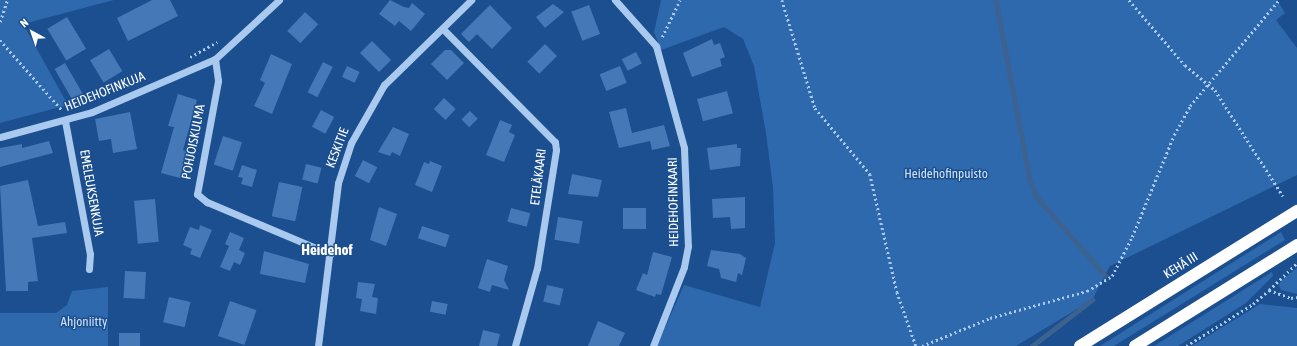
<!DOCTYPE html>
<meta charset="utf-8">
<style>
body{margin:0}
#map{position:relative;width:1297px;height:346px;overflow:hidden;background:#1b4f8f;font-family:"Asap Condensed",sans-serif}
div>[style]{position:absolute}
.green>*{inset:0;background:#2e69ad}
.stream>*{height:4.5px;margin:-2.25px;padding:0 2.25px;transform-origin:2.25px;border-radius:2.25px;background:#3c6290}
.building>*{inset:0;background:#4478b7;transform-origin:0 0}
.path>*{height:2.5px;margin-top:-1.25px;transform-origin:0;background:repeating-linear-gradient(90deg,#a9c9ee 0 2px,transparent 0 5px)}
.minor>*{height:7px;margin:-3.5px;padding:0 3.5px;transform-origin:3.5px;border-radius:3.5px;background:#a9c9ee}
.highway>*{height:12px;margin:-6px;padding:0 6px;transform-origin:6px;border-radius:6px;background:#fff}
span{translate:-50% -50%;white-space:nowrap;text-align:center;line-height:1.15;-webkit-text-stroke:3px #1b4f8f;paint-order:stroke}
.street-label{font-size:13px;color:#fff}
.park-label{font-size:13px;color:#cfe3fa}
.quarter-label{font-size:15px;color:#fff;font-weight:700}
.north{position:absolute;left:12px;top:12px;width:40px;height:40px;-webkit-text-stroke:3px #1b4f8f;paint-order:stroke;rotate:320deg;font-size:11px;font-weight:700;line-height:16px;text-align:center;color:#fff}
.north::after{content:'';display:block;margin:auto;width:14px;height:18px;background:#fff;clip-path:polygon(50% 0,100% 100%,50% 72%,0 100%)}
</style>
<div id="map">
<div class="green">
<div style="clip-path:polygon(0 0,114px 0,23px 24px,68px 105px,0 123px)"></div>
<div style="clip-path:polygon(661px 0,1277px 0,1285px 13px,1276px 20px,1297px 48px,1297px 175px,1110px 266px,1092px 300px,1016px 346px,657px 346px,684px 285px,760px 307px,775px 243px,773px 188px,766px 133px,754px 66px,743px 39px,724px 27px,661px 50px,654px 32px)"></div>
<div style="clip-path:polygon(1281px 232px,1285px 240px,1114px 346px,1100px 346px)"></div>
<div style="clip-path:polygon(1297px 268px,1297px 294px,1281px 290px,1279px 285px,1282px 280px)"></div>
<div style="clip-path:polygon(1272px 272px,1273px 276px,1246px 303px,1178px 346px,1154px 346px)"></div>
<div style="clip-path:polygon(108px 287px,108px 346px,0 346px,0 313px,56px 313px,67px 305px,72px 291px)"></div>
<div style="clip-path:polygon(1260px 304px,1297px 308px,1297px 346px,1192px 346px)"></div>
</div>
<div class="stream">
<div style="left:996px;top:0;width:183px;rotate:79.3deg"></div>
<div style="left:1030px;top:180px;width:17px;rotate:69deg"></div>
<div style="left:1036px;top:196px;width:105px;rotate:48.9deg"></div>
<div style="left:1032px;top:346px;width:76px;rotate:-37.5deg"></div>
</div>
<div class="building">
<div style="clip-path:polygon(152px 0,170px 0,178px 16px,128px 41px,117px 18px)"></div>
<div style="clip-path:polygon(390px 0,404px 7px,409px 8px,412px 3px,425px 14px,411px 31px,399px 21px,395px 26px,379px 14px)"></div>
<div style="clip-path:polygon(553px 4px,564px 12px,545px 28px,536px 17px)"></div>
<div style="clip-path:polygon(490px 5px,512px 28px,492px 49px,477px 34px,469px 42px,461px 34px)"></div>
<div style="left:589px;top:5px;width:31px;height:19px;rotate:69deg"></div>
<div style="left:305px;top:12px;width:18px;height:26px;rotate:43deg"></div>
<div style="left:67px;top:17px;width:37px;height:23px;rotate:59deg"></div>
<div style="clip-path:polygon(712px 39px,714px 45px,720px 43px,725px 57px,720px 59px,722px 66px,692px 77px,683px 53px)"></div>
<div style="left:372px;top:41px;width:27px;height:17px;rotate:45deg"></div>
<div style="left:545px;top:44px;width:17px;height:25px;rotate:45deg"></div>
<div style="left:109px;top:49px;width:26px;height:22px;rotate:59deg"></div>
<div style="clip-path:polygon(445px 50px,451px 50px,464px 63px,447px 80px,431px 64px)"></div>
<div style="left:636px;top:52px;width:13px;height:16px;rotate:63deg"></div>
<div style="clip-path:polygon(271px 54px,292px 64px,272px 114px,254px 106px,265px 83px,260px 80px)"></div>
<div style="left:323px;top:62px;width:11px;height:34px;rotate:27deg"></div>
<div style="left:65px;top:63px;width:36px;height:12px;rotate:60deg"></div>
<div style="left:347px;top:66px;width:14px;height:12px;rotate:25deg"></div>
<div style="left:620px;top:66px;width:18px;height:22px;rotate:68deg"></div>
<div style="left:727px;top:91px;width:23px;height:31px;rotate:75deg"></div>
<div style="clip-path:polygon(178px 94px,197px 100px,183px 150px,187px 152px,180px 178px,161px 173px,174px 127px,168px 126px)"></div>
<div style="left:444px;top:98px;width:16px;height:15px;rotate:43deg"></div>
<div style="clip-path:polygon(626px 108px,632px 133px,664px 125px,670px 146px,652px 150px,650px 141px,619px 148px,609px 112px)"></div>
<div style="left:321px;top:110px;width:15px;height:19px;rotate:28deg"></div>
<div style="left:470px;top:111px;width:11px;height:12px;rotate:45deg"></div>
<div style="clip-path:polygon(130px 112px,137px 149px,113px 153px,111px 139px,99px 141px,95px 119px)"></div>
<div style="clip-path:polygon(500px 120px,512px 125px,509px 132px,515px 135px,504px 162px,486px 155px)"></div>
<div style="clip-path:polygon(393px 127px,409px 134px,400px 156px,392px 152px,390px 156px,378px 152px)"></div>
<div style="left:223px;top:136px;width:20px;height:30px;rotate:18deg"></div>
<div style="clip-path:polygon(49px 141px,53px 153px,0 167px,0 148px,22px 144px,22px 148px)"></div>
<div style="clip-path:polygon(737px 144px,737px 148px,741px 148px,740px 166px,710px 170px,707px 148px)"></div>
<div style="left:363px;top:160px;width:16px;height:18px;rotate:27deg"></div>
<div style="clip-path:polygon(430px 161px,442px 166px,432px 192px,415px 185px,424px 162px,429px 164px)"></div>
<div style="left:306px;top:164px;width:16px;height:16px;rotate:14deg"></div>
<div style="clip-path:polygon(242px 165px,257px 170px,252px 187px,241px 184px,243px 178px,238px 177px)"></div>
<div style="clip-path:polygon(572px 174px,602px 180px,598px 197px,568px 194px)"></div>
<div style="clip-path:polygon(28px 180px,38px 226px,65px 222px,67px 233px,32px 238px,38px 281px,28px 282px,28px 291px,6px 291px,0 186px)"></div>
<div style="left:279px;top:182px;width:24px;height:35px;rotate:12deg"></div>
<div style="clip-path:polygon(745px 197px,745px 228px,731px 229px,730px 217px,713px 218px,712px 199px)"></div>
<div style="left:155px;top:199px;width:43px;height:21px;rotate:85deg"></div>
<div style="clip-path:polygon(379px 207px,397px 214px,386px 246px,370px 240px)"></div>
<div style="left:511px;top:208px;width:20px;height:14px;rotate:15deg"></div>
<div style="left:623px;top:208px;width:23px;height:21px"></div>
<div style="left:558px;top:217px;width:25px;height:23px;rotate:9deg"></div>
<div style="clip-path:polygon(200px 225px,212px 230px,200px 258px,190px 254px,192px 249px,183px 245px,190px 227px,199px 230px)"></div>
<div style="left:422px;top:226px;width:29px;height:13px;rotate:18deg"></div>
<div style="clip-path:polygon(230px 232px,244px 238px,239px 250px,245px 253px,240px 265px,234px 262px,230px 271px,220px 267px,229px 246px,225px 244px)"></div>
<div style="clip-path:polygon(711px 250px,740px 254px,746px 258px,742px 275px,738px 273px,736px 282px,721px 278px,719px 269px,707px 266px)"></div>
<div style="clip-path:polygon(264px 251px,309px 264px,305px 283px,260px 274px)"></div>
<div style="clip-path:polygon(653px 252px,672px 257px,661px 295px,656px 294px,655px 297px,636px 290px,643px 273px,647px 275px)"></div>
<div style="clip-path:polygon(487px 259px,508px 266px,504px 280px,509px 290px,492px 285px,490px 292px,478px 288px)"></div>
<div style="left:125px;top:271px;width:21px;height:27px;rotate:3deg"></div>
<div style="clip-path:polygon(358px 282px,375px 284px,372px 297px,378px 298px,376px 314px,360px 311px,362px 299px,356px 298px)"></div>
<div style="left:547px;top:285px;width:17px;height:17px;rotate:13deg"></div>
<div style="left:169px;top:297px;width:22px;height:26px;rotate:13deg"></div>
<div style="left:230px;top:301px;width:28px;height:37px;rotate:19deg"></div>
<div style="left:432px;top:301px;width:16px;height:11px;rotate:11deg"></div>
<div style="clip-path:polygon(598px 321px,625px 333px,619px 346px,588px 346px)"></div>
<div style="clip-path:polygon(483px 330px,500px 334px,497px 346px,479px 346px)"></div>
<div style="left:119px;top:333px;width:21px;height:13px"></div>
</div>
<div class="path">
<div style="left:782px;top:0;width:113px;rotate:73deg"></div>
<div style="left:815px;top:108px;width:86px;rotate:50.2deg"></div>
<div style="left:870px;top:174px;width:121px;rotate:77.1deg"></div>
<div style="left:897px;top:292px;width:57px;rotate:70.6deg"></div>
<div style="left:1129px;top:0;width:86px;rotate:49.3deg"></div>
<div style="left:1185px;top:65px;width:39px;rotate:40deg"></div>
<div style="left:1215px;top:90px;width:126px;rotate:57.3deg"></div>
<div style="left:0;top:22px;width:23px;rotate:-72deg"></div>
<div style="left:662px;top:37px;width:41px;rotate:-64.1deg"></div>
<div style="left:0;top:40px;width:94px;rotate:48.5deg"></div>
<div style="left:190px;top:57px;width:31px;rotate:-29deg"></div>
<div style="left:1269px;top:290px;width:39px;rotate:-44deg"></div>
<div style="left:922px;top:346px;width:74px;rotate:-22.4deg"></div>
<div style="left:990px;top:318px;width:101px;rotate:-15.6deg"></div>
<div style="left:1087px;top:291px;width:29px;rotate:-31deg"></div>
<div style="left:1112px;top:276px;width:44px;rotate:-62.9deg"></div>
<div style="left:1132px;top:237px;width:110px;rotate:-67.6deg"></div>
<div style="left:1174px;top:135px;width:33px;rotate:-61deg"></div>
<div style="left:1190px;top:106px;width:138px;rotate:-50deg"></div>
<div style="left:1186px;top:346px;width:79px;rotate:-32.1deg"></div>
<div style="left:1253px;top:304px;width:21px;rotate:-41deg"></div>
<div style="left:1269px;top:290px;width:23px;rotate:20deg"></div>
<div style="left:1291px;top:298px;width:6px;rotate:-9deg"></div>
</div>
<div class="minor">
<div style="left:279px;top:0;width:87px;rotate:137.3deg"></div>
<div style="left:215px;top:59px;width:22px;rotate:82deg"></div>
<div style="left:218px;top:81px;width:115px;rotate:100.5deg"></div>
<div style="left:197px;top:194px;width:13px;rotate:39deg"></div>
<div style="left:207px;top:202px;width:134px;rotate:22.9deg"></div>
<div style="left:615px;top:0;width:62px;rotate:48.3deg"></div>
<div style="left:656px;top:46px;width:106px;rotate:74.6deg"></div>
<div style="left:684px;top:148px;width:98px;rotate:87.7deg"></div>
<div style="left:688px;top:246px;width:21px;rotate:101deg"></div>
<div style="left:684px;top:267px;width:85px;rotate:111.4deg"></div>
<div style="left:443px;top:29px;width:159px;rotate:45.3deg"></div>
<div style="left:555px;top:142px;width:8px;rotate:83deg"></div>
<div style="left:556px;top:150px;width:120px;rotate:99.1deg"></div>
<div style="left:537px;top:268px;width:81px;rotate:105.8deg"></div>
<div style="left:65px;top:121px;width:135px;rotate:79.4deg"></div>
<div style="left:90px;top:254px;width:15px;rotate:94deg"></div>
<div style="left:0;top:137px;width:95px;rotate:-15.2deg"></div>
<div style="left:92px;top:112px;width:134px;rotate:-23.3deg"></div>
<div style="left:318px;top:346px;width:164px;rotate:-83deg"></div>
<div style="left:338px;top:183px;width:42px;rotate:-72deg"></div>
<div style="left:351px;top:143px;width:67px;rotate:-60.4deg"></div>
<div style="left:384px;top:85px;width:122px;rotate:-44.3deg"></div>
</div>
<div class="highway">
<div style="left:1080px;top:346px;width:256px;rotate:-31.9deg"></div>
<div style="left:1135px;top:346px;width:191px;rotate:-31.9deg"></div>
</div>
<div class="street-label">
<span style="left:105px;top:92px;rotate:-22deg">HEIDEHOFINKUJA</span>
<span style="left:194px;top:142px;rotate:-79deg">POHJOISKULMA</span>
<span style="left:338px;top:148px;rotate:-69deg">KESKITIE</span>
<span style="left:539px;top:177px;rotate:-83deg">ETELÄKAARI</span>
<span style="left:91px;top:193px;rotate:80deg">EMELEUKSENKUJA</span>
<span style="left:674px;top:202px;rotate:-91deg">HEIDEHOFINKAARI</span>
<span style="left:1181px;top:266px;rotate:-32deg">KEHÄ III</span>
</div>
<div class="park-label">
<span style="left:946px;top:174px">Heidehofinpuisto</span>
<span style="left:84px;top:322px">Ahjoniitty</span>
</div>
<div class="quarter-label">
<span style="left:327px;top:250px">Heidehof</span>
</div>
<div class="north">N</div>
</div>
